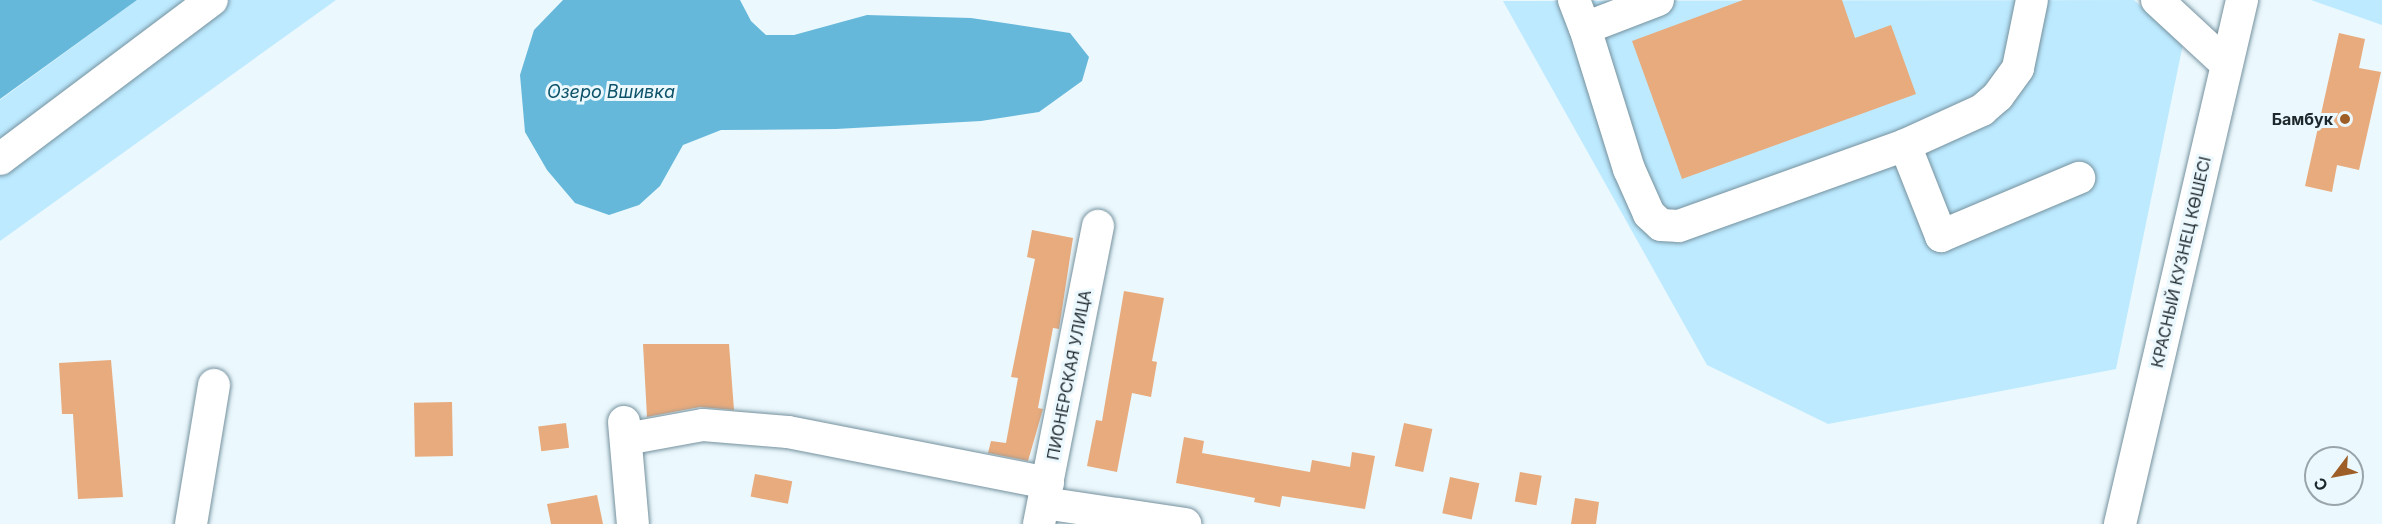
<!DOCTYPE html>
<meta charset="utf-8">
<style>
body{margin:0}
#map{position:relative;width:2382px;height:524px;overflow:hidden;background:#ebf8fd;font-family:Inter,sans-serif}
div>[style]{position:absolute}
.green>*{inset:0;background:#bdeaff}
.water>*{inset:0;background:#66b8da}
.building>*{inset:0;background:#e8ab7d;transform-origin:0 0}
.roads{filter:drop-shadow(0 0 2px #75919e) drop-shadow(0 0 2px #75919e)}
.minor>*{height:32px;margin:-16px;padding:0 16px;transform-origin:16px;border-radius:16px;background:#fff}
.dots>*{width:16px;height:16px;translate:-50% -50%;box-sizing:border-box;border:3px solid #ebf8fd;border-radius:50%}
span{translate:-50% -50%;white-space:nowrap;text-align:center;line-height:1.15;-webkit-text-stroke:6px #ebf8fd;paint-order:stroke}
.poi-label{font-size:16px;color:#1d282d;font-weight:700}
.right{translate:-100% -50%;text-align:right}
.street-label{font-size:16px;color:#1d282d}
.water-label{font-size:18px;color:#0e536a;font-style:italic}
.north{position:absolute;left:2304px;top:446px;width:60px;height:60px;box-sizing:border-box;background:#ebf8fd;border:2px solid #99a5aa;border-radius:50%;rotate:238deg;font-size:16px;font-weight:700;line-height:24px;text-align:center;color:#1d282d}
.north::after{content:'';display:block;margin:auto;width:21px;height:27px;background:#9e5e27;clip-path:polygon(50% 0,100% 100%,50% 72%,0 100%)}
</style>
<div id="map">
<div class="green">
<div style="clip-path:polygon(137px 0,336px 0,0 241px,0 100px)"></div>
<div style="clip-path:polygon(2134px 0,2183px 44px,2116px 369px,1828px 424px,1707px 365px,1503px 1px)"></div>
<div style="clip-path:polygon(2311px 0,2382px 0,2382px 25px)"></div>
</div>
<div class="water">
<div style="clip-path:polygon(0 0,137px 0,0 99px)"></div>
<div style="clip-path:polygon(563px 0,740px 0,751px 21px,766px 35px,794px 35px,867px 15px,971px 18px,1070px 33px,1089px 57px,1082px 81px,1039px 112px,981px 121px,836px 129px,721px 130px,683px 145px,660px 186px,639px 205px,609px 215px,575px 203px,547px 170px,525px 132px,520px 75px,534px 30px)"></div>
</div>
<div class="building">
<div style="clip-path:polygon(1743px 0,1842px 0,1855px 38px,1891px 25px,1916px 94px,1682px 179px,1632px 41px)"></div>
<div style="clip-path:polygon(2339px 33px,2365px 39px,2359px 68px,2381px 72px,2359px 170px,2337px 165px,2332px 192px,2305px 186px)"></div>
<div style="clip-path:polygon(1032px 230px,1073px 238px,1059px 329px,1053px 328px,1038px 408px,1043px 409px,1028px 461px,988px 453px,991px 441px,1006px 443px,1018px 378px,1011px 377px,1035px 259px,1027px 257px)"></div>
<div style="clip-path:polygon(1124px 291px,1164px 298px,1152px 361px,1157px 362px,1151px 397px,1132px 393px,1117px 472px,1087px 466px,1096px 420px,1102px 421px)"></div>
<div style="clip-path:polygon(643px 344px,729px 344px,734px 410px,700px 407px,647px 417px)"></div>
<div style="clip-path:polygon(111px 360px,123px 497px,78px 499px,73px 414px,62px 414px,59px 363px)"></div>
<div style="left:452px;top:402px;width:54px;height:38px;rotate:89deg"></div>
<div style="left:566px;top:423px;width:25px;height:28px;rotate:83deg"></div>
<div style="left:1404px;top:423px;width:29px;height:44px;rotate:12deg"></div>
<div style="clip-path:polygon(1184px 437px,1204px 441px,1202px 453px,1310px 472px,1312px 460px,1350px 467px,1352px 452px,1375px 456px,1365px 509px,1282px 496px,1280px 507px,1254px 502px,1255px 498px,1176px 483px)"></div>
<div style="left:1520px;top:472px;width:22px;height:30px;rotate:10deg"></div>
<div style="left:755px;top:474px;width:38px;height:23px;rotate:11deg"></div>
<div style="left:1450px;top:477px;width:30px;height:37px;rotate:12deg"></div>
<div style="clip-path:polygon(597px 495px,603px 524px,551px 524px,547px 504px)"></div>
<div style="clip-path:polygon(1575px 498px,1599px 502px,1596px 524px,1571px 524px)"></div>
</div>
<div class="roads">
<div class="minor">
<div style="left:1574px;top:0;width:30px;rotate:69deg"></div>
<div style="left:1658px;top:0;width:78px;rotate:159deg"></div>
<div style="left:1585px;top:28px;width:148px;rotate:72.7deg"></div>
<div style="left:1629px;top:169px;width:49px;rotate:66deg"></div>
<div style="left:1649px;top:214px;width:16px;rotate:43deg"></div>
<div style="left:1661px;top:225px;width:18px;rotate:3deg"></div>
<div style="left:1679px;top:226px;width:240px;rotate:-19.7deg"></div>
<div style="left:1905px;top:145px;width:85px;rotate:-24.4deg"></div>
<div style="left:1982px;top:110px;width:21px;rotate:-41deg"></div>
<div style="left:1998px;top:96px;width:34px;rotate:-54deg"></div>
<div style="left:2018px;top:68px;width:69px;rotate:-78.4deg"></div>
<div style="left:2157px;top:0;width:94px;rotate:42.8deg"></div>
<div style="left:1905px;top:145px;width:98px;rotate:68.4deg"></div>
<div style="left:1941px;top:236px;width:150px;rotate:-22.8deg"></div>
<div style="left:0;top:159px;width:265px;rotate:-36.9deg"></div>
<div style="left:624px;top:422px;width:102px;rotate:85deg"></div>
<div style="left:626px;top:439px;width:78px;rotate:-10.3deg"></div>
<div style="left:703px;top:425px;width:85px;rotate:4.7deg"></div>
<div style="left:788px;top:432px;width:265px;rotate:11.1deg"></div>
<div style="left:1044px;top:503px;width:143px;rotate:8.5deg"></div>
<div style="left:191px;top:524px;width:141px;rotate:-80.6deg"></div>
<div style="left:1039px;top:524px;width:304px;rotate:-78.8deg"></div>
<div style="left:2120px;top:524px;width:538px;rotate:-76.89deg"></div>
</div>
</div>
<div class="dots">
<div style="left:2345px;top:119px;background:#9e5e27"></div>
</div>
<div class="poi-label">
<span class="right" style="left:2333px;top:119px">Бамбук</span>
</div>
<div class="street-label">
<span style="left:2181px;top:262px;rotate:-77deg">КРАСНЫЙ КУЗНЕЦ КӨШЕСІ</span>
<span style="left:1069px;top:375px;rotate:-79deg">ПИОНЕРСКАЯ УЛИЦА</span>
</div>
<div class="water-label">
<span style="left:611px;top:92px">Озеро Вшивка</span>
</div>
<div class="north">С</div>
</div>
